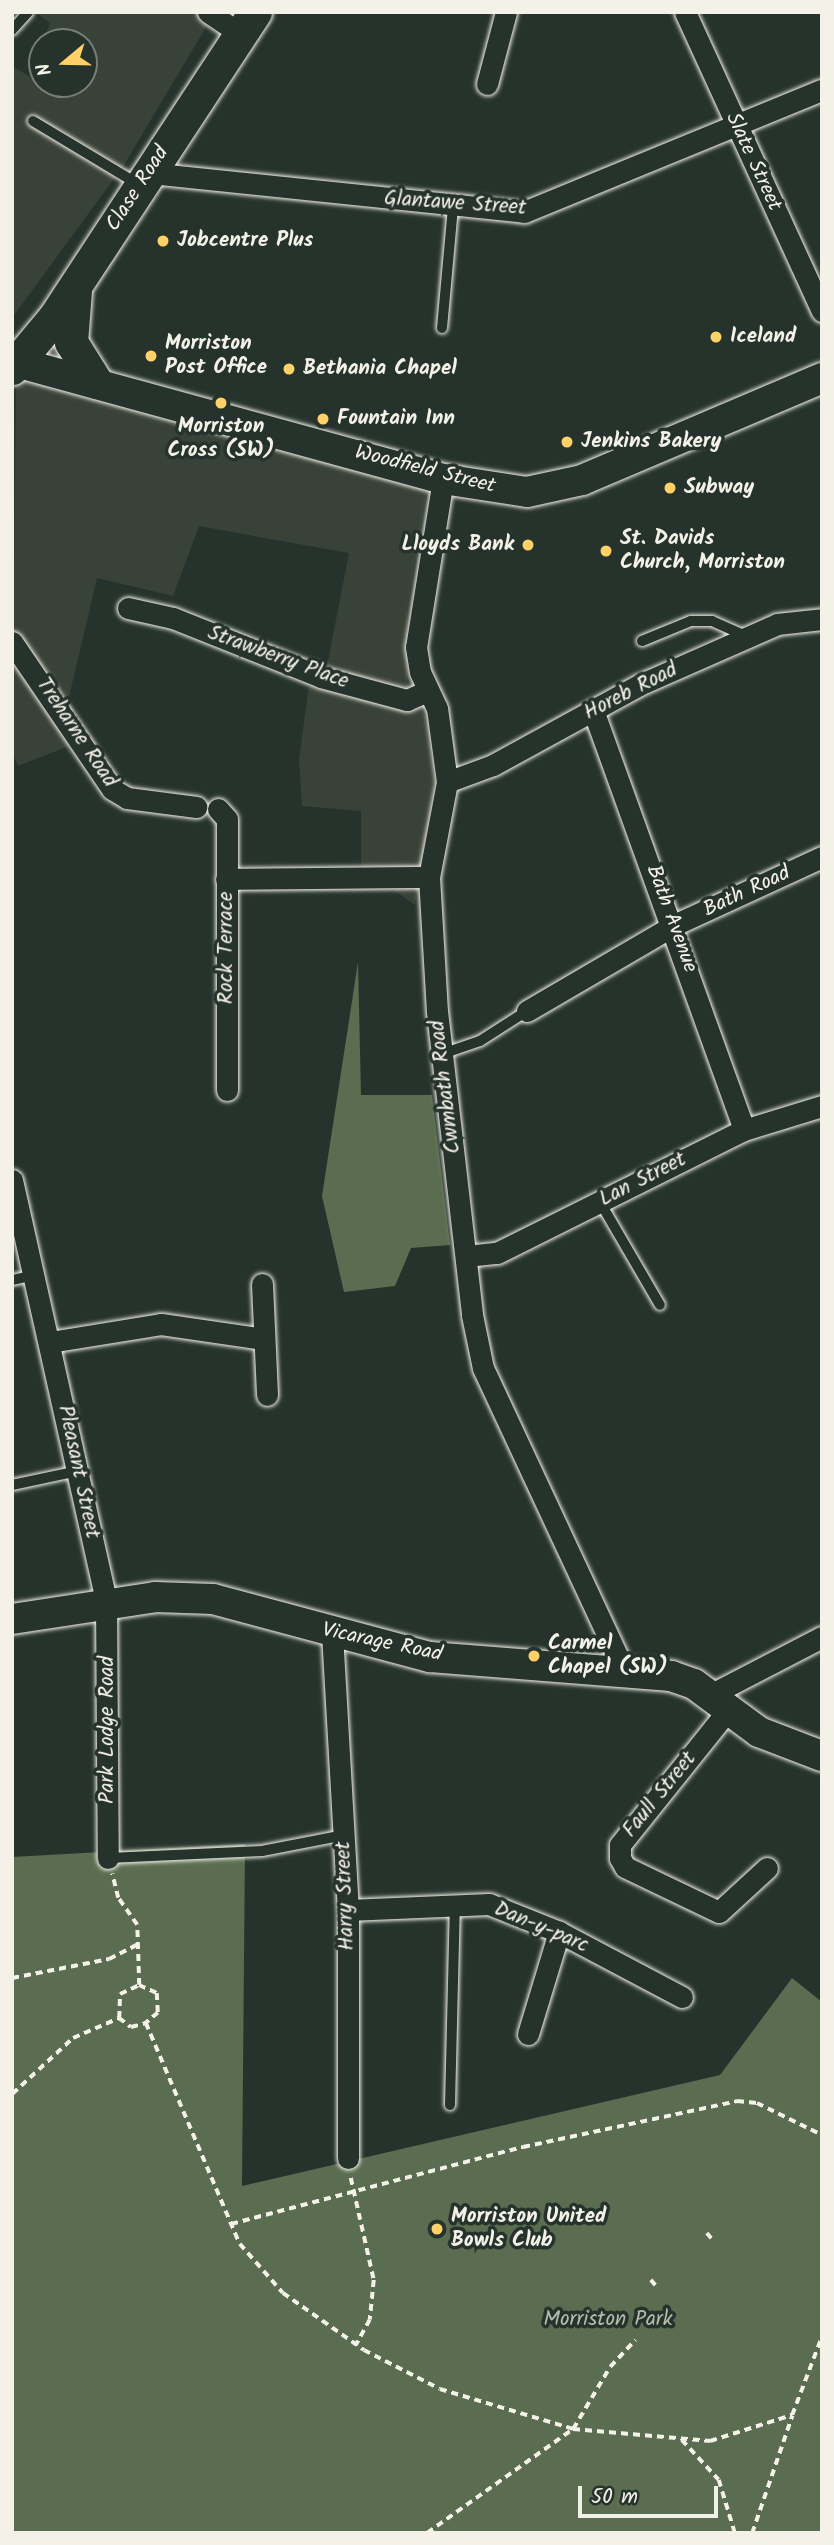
<!DOCTYPE html>
<style>
body{margin:0}
#map{position:relative;width:834px;height:2545px;overflow:hidden;background:#26332d;font-family:Kalam,sans-serif}
div>[style]{position:absolute}
.built>*{inset:0;background:#394238}
.green>*{inset:0;background:#5a6d50}
.path>*{height:3.5px;margin-top:-1.75px;transform-origin:0;background:repeating-linear-gradient(90deg,#f4f1e8 0 7px,transparent 0 12px)}
.roads{filter:drop-shadow(0 0 2px #f4f1e8) drop-shadow(0 0 2px #f4f1e8)}
.lane>*{height:10px;margin:-5px;padding:0 5px;transform-origin:5px;border-radius:5px;background:#26332d}
.street>*{height:21px;margin:-10.5px;padding:0 10.5px;transform-origin:10.5px;border-radius:10.5px;background:#26332d}
.secondary>*{height:30px;margin:-15px;padding:0 15px;transform-origin:15px;border-radius:15px;background:#26332d}
.primary>*{height:33px;margin:-16.5px;padding:0 16.5px;transform-origin:16.5px;border-radius:16.5px;background:#26332d}
.dots>*{width:19px;height:19px;translate:-50% -50%;box-sizing:border-box;border:4px solid #26332d;border-radius:50%}
span{translate:-50% -50%;white-space:nowrap;text-align:center;line-height:1.15;-webkit-text-stroke:7px #26332d;paint-order:stroke}
.street-label{font-size:21px;color:#f4f1e8}
.poi-label{font-size:21px;color:#f4f1e8;font-weight:700}
.left{translate:0 -50%;text-align:left}
.right{translate:-100% -50%;text-align:right}
.park-label{font-size:21px;color:#b6bcab}
.frame{position:absolute;inset:0;border:14px solid #f4f1e8;pointer-events:none}
.north{position:absolute;left:28px;top:28px;width:70px;height:70px;box-sizing:border-box;background:#26332d;border:2px solid #787f78;border-radius:50%;rotate:251deg;font-size:19px;font-weight:700;line-height:28px;text-align:center;color:#f4f1e8}
.north::after{content:'';display:block;margin:auto;width:24px;height:32px;background:#ffd166;clip-path:polygon(50% 0,100% 100%,50% 72%,0 100%)}
.scale{position:absolute;left:578px;top:2486px;width:140px;height:32px;box-sizing:border-box;border:4px solid #f4f1e8;border-top:0;padding-left:9px;font-size:21px;line-height:24px;white-space:nowrap;color:#f4f1e8;-webkit-text-stroke:5px #26332d;paint-order:stroke}
</style>
<div id="map">
<div class="built">
<div style="clip-path:polygon(35px 12px,215px 12px,124px 165px,12px 318px,12px 66px,42px 84px,84px 84px,84px 42px,60px 42px,46px 34px,50px 23px)"></div>
<div style="clip-path:polygon(16px 374px,427px 488px,407px 608px,407px 682px,425px 717px,434px 782px,415px 905px,391px 888px,361px 890px,361px 811px,302px 806px,299px 759px,313px 656px,328px 661px,349px 553px,199px 526px,173px 596px,97px 578px,68px 701px,86px 732px,74px 744px,18px 766px,12px 752px)"></div>
</div>
<div class="green">
<div style="clip-path:polygon(358px 962px,361px 1095px,432px 1095px,450px 1245px,411px 1248px,395px 1286px,344px 1292px,322px 1196px)"></div>
<div style="clip-path:polygon(245px 1844px,242px 2186px,720px 2075px,792px 1978px,822px 2002px,822px 2533px,12px 2533px,12px 1857px)"></div>
</div>
<div class="path">
<div style="left:12px;top:1978px;width:99px;rotate:-11.1deg"></div>
<div style="left:109px;top:1959px;width:31px;rotate:-27deg"></div>
<div style="left:139px;top:1985px;width:20px;rotate:24deg"></div>
<div style="left:157px;top:1993px;width:20px;rotate:87deg"></div>
<div style="left:158px;top:2013px;width:16px;rotate:140deg"></div>
<div style="left:119px;top:2018px;width:15px;rotate:37deg"></div>
<div style="left:131px;top:2027px;width:16px;rotate:-15deg"></div>
<div style="left:146px;top:2023px;width:240px;rotate:67deg"></div>
<div style="left:240px;top:2244px;width:65px;rotate:48.7deg"></div>
<div style="left:283px;top:2293px;width:99px;rotate:35.1deg"></div>
<div style="left:364px;top:2350px;width:85px;rotate:27.2deg"></div>
<div style="left:440px;top:2389px;width:139px;rotate:16.7deg"></div>
<div style="left:573px;top:2429px;width:72px;rotate:-59.2deg"></div>
<div style="left:610px;top:2367px;width:37px;rotate:-47deg"></div>
<div style="left:12px;top:2094px;width:83px;rotate:-42.6deg"></div>
<div style="left:73px;top:2038px;width:50px;rotate:-23.5deg"></div>
<div style="left:119px;top:2018px;width:24px;rotate:-88deg"></div>
<div style="left:120px;top:1994px;width:21px;rotate:-25deg"></div>
<div style="left:139px;top:1985px;width:60px;rotate:-91.9deg"></div>
<div style="left:137px;top:1925px;width:33px;rotate:-125deg"></div>
<div style="left:118px;top:1898px;width:25px;rotate:-104deg"></div>
<div style="left:351px;top:2178px;width:105px;rotate:77.3deg"></div>
<div style="left:374px;top:2280px;width:40px;rotate:95.7deg"></div>
<div style="left:370px;top:2320px;width:29px;rotate:119deg"></div>
<div style="left:231px;top:2224px;width:302px;rotate:-14.8deg"></div>
<div style="left:523px;top:2147px;width:219px;rotate:-12.1deg"></div>
<div style="left:737px;top:2101px;width:20px;rotate:6deg"></div>
<div style="left:757px;top:2103px;width:72px;rotate:26.2deg"></div>
<div style="left:707px;top:2233px;width:8px;rotate:50deg"></div>
<div style="left:651px;top:2280px;width:9px;rotate:49deg"></div>
<div style="left:682px;top:2440px;width:54px;rotate:47.2deg"></div>
<div style="left:719px;top:2480px;width:55px;rotate:73.2deg"></div>
<div style="left:427px;top:2533px;width:179px;rotate:-35.5deg"></div>
<div style="left:573px;top:2429px;width:138px;rotate:5deg"></div>
<div style="left:710px;top:2441px;width:86px;rotate:-17.6deg"></div>
<div style="left:792px;top:2415px;width:85px;rotate:-69.2deg"></div>
<div style="left:752px;top:2533px;width:124px;rotate:-71.1deg"></div>
</div>
<div class="roads">
<div class="lane">
<div style="left:12px;top:30px;width:24px;rotate:-48deg"></div>
<div style="left:33px;top:121px;width:122px;rotate:31deg"></div>
<div style="left:442px;top:328px;width:121px;rotate:-84.8deg"></div>
<div style="left:642px;top:641px;width:53px;rotate:-22.2deg"></div>
<div style="left:691px;top:621px;width:21px"></div>
<div style="left:712px;top:621px;width:36px;rotate:24deg"></div>
<div style="left:442px;top:1054px;width:40px;rotate:-18.9deg"></div>
<div style="left:480px;top:1041px;width:56px;rotate:-32.6deg"></div>
<div style="left:600px;top:1202px;width:119px;rotate:59.8deg"></div>
<div style="left:12px;top:1280px;width:24px;rotate:-12deg"></div>
<div style="left:12px;top:1485px;width:67px;rotate:-12deg"></div>
<div style="left:108px;top:1858px;width:154px;rotate:-2.6deg"></div>
<div style="left:262px;top:1851px;width:84px;rotate:-11deg"></div>
<div style="left:450px;top:2105px;width:202px;rotate:-88.6deg"></div>
</div>
<div class="street">
<div style="left:208px;top:12px;width:40px;rotate:34deg"></div>
<div style="left:685px;top:12px;width:329px;rotate:65.4deg"></div>
<div style="left:487px;top:84px;width:74px;rotate:-75.2deg"></div>
<div style="left:149px;top:173px;width:377px;rotate:5.9deg"></div>
<div style="left:524px;top:212px;width:322px;rotate:-22.3deg"></div>
<div style="left:443px;top:479px;width:170px;rotate:99.1deg"></div>
<div style="left:416px;top:647px;width:25px;rotate:81deg"></div>
<div style="left:420px;top:672px;width:40px;rotate:65deg"></div>
<div style="left:437px;top:708px;width:75px;rotate:82.3deg"></div>
<div style="left:447px;top:782px;width:97px;rotate:100.7deg"></div>
<div style="left:429px;top:877px;width:134px;rotate:86.6deg"></div>
<div style="left:437px;top:1011px;width:306px;rotate:83.4deg"></div>
<div style="left:472px;top:1315px;width:54px;rotate:78.3deg"></div>
<div style="left:483px;top:1368px;width:334px;rotate:65deg"></div>
<div style="left:128px;top:608px;width:46px;rotate:12.5deg"></div>
<div style="left:173px;top:618px;width:159px;rotate:21.7deg"></div>
<div style="left:321px;top:677px;width:89px;rotate:15deg"></div>
<div style="left:407px;top:700px;width:22px;rotate:-24deg"></div>
<div style="left:12px;top:642px;width:178px;rotate:55.8deg"></div>
<div style="left:112px;top:789px;width:17px;rotate:31deg"></div>
<div style="left:127px;top:798px;width:70px;rotate:7.4deg"></div>
<div style="left:593px;top:710px;width:446px;rotate:70.2deg"></div>
<div style="left:447px;top:782px;width:49px;rotate:-20.3deg"></div>
<div style="left:493px;top:765px;width:166px;rotate:-28.7deg"></div>
<div style="left:639px;top:685px;width:151px;rotate:-23.8deg"></div>
<div style="left:777px;top:624px;width:45px;rotate:-6.3deg"></div>
<div style="left:218px;top:809px;width:13px;rotate:48deg"></div>
<div style="left:227px;top:819px;width:271px;rotate:90deg"></div>
<div style="left:226px;top:879px;width:203px;rotate:-0.6deg"></div>
<div style="left:527px;top:1011px;width:170px;rotate:-30.3deg"></div>
<div style="left:674px;top:925px;width:163px;rotate:-24.7deg"></div>
<div style="left:12px;top:1180px;width:431px;rotate:77.4deg"></div>
<div style="left:106px;top:1601px;width:257px;rotate:89.6deg"></div>
<div style="left:466px;top:1256px;width:31px;rotate:-6deg"></div>
<div style="left:497px;top:1253px;width:276px;rotate:-26.5deg"></div>
<div style="left:744px;top:1130px;width:82px;rotate:-17.1deg"></div>
<div style="left:262px;top:1284px;width:111px;rotate:87.4deg"></div>
<div style="left:50px;top:1342px;width:112px;rotate:-9.2deg"></div>
<div style="left:161px;top:1324px;width:104px;rotate:8.3deg"></div>
<div style="left:332px;top:1633px;width:277px;rotate:86.7deg"></div>
<div style="left:348px;top:1910px;width:248px;rotate:90deg"></div>
<div style="left:710px;top:1695px;width:126px;rotate:-27.4deg"></div>
<div style="left:728px;top:1710px;width:173px;rotate:128.7deg"></div>
<div style="left:620px;top:1845px;width:13px;rotate:90deg"></div>
<div style="left:620px;top:1858px;width:10px;rotate:61deg"></div>
<div style="left:625px;top:1867px;width:104px;rotate:25.6deg"></div>
<div style="left:719px;top:1912px;width:65px;rotate:-42.5deg"></div>
<div style="left:348px;top:1910px;width:141px;rotate:-2.4deg"></div>
<div style="left:489px;top:1904px;width:75px;rotate:21.8deg"></div>
<div style="left:559px;top:1932px;width:139px;rotate:27.9deg"></div>
<div style="left:528px;top:2034px;width:107px;rotate:-73.1deg"></div>
</div>
<div class="secondary">
<div style="left:12px;top:361px;width:447px;rotate:15.3deg"></div>
<div style="left:443px;top:479px;width:85px;rotate:8.8deg"></div>
<div style="left:527px;top:492px;width:56px;rotate:-12.3deg"></div>
<div style="left:582px;top:480px;width:261px;rotate:-23deg"></div>
<div style="left:12px;top:1619px;width:145px;rotate:-8.7deg"></div>
<div style="left:155px;top:1597px;width:58px;rotate:2deg"></div>
<div style="left:213px;top:1599px;width:225px;rotate:15deg"></div>
<div style="left:430px;top:1657px;width:242px;rotate:4.5deg"></div>
<div style="left:671px;top:1676px;width:24px;rotate:19deg"></div>
<div style="left:694px;top:1684px;width:81px;rotate:36.4deg"></div>
<div style="left:759px;top:1732px;width:67px;rotate:20.9deg"></div>
</div>
<div class="primary">
<div style="left:75px;top:291px;width:51px;rotate:94.5deg"></div>
<div style="left:71px;top:342px;width:47px;rotate:58deg"></div>
<div style="left:12px;top:368px;width:65px;rotate:-50deg"></div>
<div style="left:54px;top:318px;width:366px;rotate:-56.7deg"></div>
</div>
</div>
<div class="dots">
<div style="left:163px;top:241px;background:#ffd166"></div>
<div style="left:716px;top:337px;background:#ffd166"></div>
<div style="left:151px;top:356px;background:#ffd166"></div>
<div style="left:289px;top:369px;background:#ffd166"></div>
<div style="left:221px;top:403px;background:#ffd166"></div>
<div style="left:323px;top:419px;background:#ffd166"></div>
<div style="left:567px;top:442px;background:#ffd166"></div>
<div style="left:670px;top:488px;background:#ffd166"></div>
<div style="left:528px;top:545px;background:#ffd166"></div>
<div style="left:606px;top:551px;background:#ffd166"></div>
<div style="left:534px;top:1656px;background:#ffd166"></div>
<div style="left:437px;top:2229px;background:#ffd166"></div>
</div>
<div class="street-label">
<span style="left:753px;top:162px;rotate:65deg">Slate Street</span>
<span style="left:138px;top:189px;rotate:-57deg">Clase Road</span>
<span style="left:455px;top:204px;rotate:4deg">Glantawe Street</span>
<span style="left:425px;top:470px;rotate:14deg">Woodfield Street</span>
<span style="left:278px;top:658px;rotate:20deg">Strawberry Place</span>
<span style="left:631px;top:692px;rotate:-27deg">Horeb Road</span>
<span style="left:76px;top:733px;rotate:56deg">Treharne Road</span>
<span style="left:747px;top:892px;rotate:-25deg">Bath Road</span>
<span style="left:671px;top:919px;rotate:70deg">Bath Avenue</span>
<span style="left:227px;top:948px;rotate:-90deg">Rock Terrace</span>
<span style="left:446px;top:1087px;rotate:-97deg">Cwmbath Road</span>
<span style="left:643px;top:1180px;rotate:-27deg">Lan Street</span>
<span style="left:78px;top:1472px;rotate:78deg">Pleasant Street</span>
<span style="left:382px;top:1643px;rotate:12deg">Vicarage Road</span>
<span style="left:108px;top:1730px;rotate:-90deg">Park Lodge Road</span>
<span style="left:660px;top:1795px;rotate:-51deg">Faull Street</span>
<span style="left:346px;top:1896px;rotate:-92deg">Harry Street</span>
<span style="left:541px;top:1928px;rotate:23deg">Dan-y-parc</span>
</div>
<div class="poi-label">
<span class="left" style="left:177px;top:241px">Jobcentre Plus</span>
<span class="left" style="left:730px;top:337px">Iceland</span>
<span class="left" style="left:165px;top:356px">Morriston<br>Post Office</span>
<span class="left" style="left:303px;top:369px">Bethania Chapel</span>
<span class="left" style="left:337px;top:419px">Fountain Inn</span>
<span style="left:221px;top:439px">Morriston<br>Cross (SW)</span>
<span class="left" style="left:581px;top:442px">Jenkins Bakery</span>
<span class="left" style="left:684px;top:488px">Subway</span>
<span class="left" style="left:620px;top:551px">St. Davids<br>Church, Morriston</span>
<span class="right" style="left:514px;top:545px">Lloyds Bank</span>
<span class="left" style="left:548px;top:1656px">Carmel<br>Chapel (SW)</span>
<span class="left" style="left:451px;top:2229px">Morriston United<br>Bowls Club</span>
</div>
<div class="park-label">
<span style="left:608px;top:2320px">Morriston Park</span>
</div>
<div class="frame"></div>
<div class="north">N</div>
<div class="scale">50 m</div>
</div>
